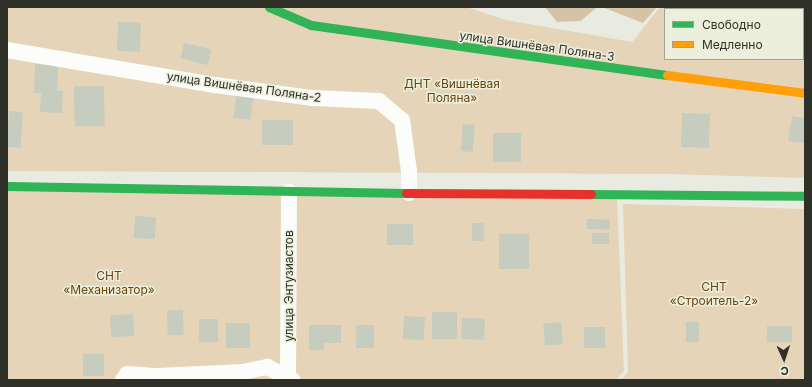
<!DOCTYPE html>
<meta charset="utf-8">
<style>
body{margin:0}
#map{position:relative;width:812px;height:387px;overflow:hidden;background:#e9ebe0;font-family:Inter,sans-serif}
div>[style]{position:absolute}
.green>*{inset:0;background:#e5d4b8}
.forest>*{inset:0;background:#d6c3a5}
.building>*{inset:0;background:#c6cdbf;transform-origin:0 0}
.street>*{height:16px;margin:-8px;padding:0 8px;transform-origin:8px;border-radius:8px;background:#fcfcfa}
.fast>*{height:9px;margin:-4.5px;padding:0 4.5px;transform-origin:4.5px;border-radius:4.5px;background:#30b455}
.slow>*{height:9px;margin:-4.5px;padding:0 4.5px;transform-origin:4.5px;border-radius:4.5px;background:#ff9f0a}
.jam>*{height:9px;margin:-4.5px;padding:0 4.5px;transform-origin:4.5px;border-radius:4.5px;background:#e5322d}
span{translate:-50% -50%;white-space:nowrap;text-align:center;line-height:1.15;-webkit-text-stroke:3px #ecefdc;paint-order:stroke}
.street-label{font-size:12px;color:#2f3028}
.park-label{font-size:12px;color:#69450d}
.frame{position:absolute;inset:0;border:8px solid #2f3028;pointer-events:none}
.legend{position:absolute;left:664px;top:8px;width:140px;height:52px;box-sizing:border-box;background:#ecefdc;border:1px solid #a0a394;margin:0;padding:5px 7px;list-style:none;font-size:12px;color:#2f3028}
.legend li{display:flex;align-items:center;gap:8px;height:20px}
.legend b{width:20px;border:1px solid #a0a394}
.north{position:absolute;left:764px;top:339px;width:40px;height:40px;-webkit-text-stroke:3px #ecefdc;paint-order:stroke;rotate:177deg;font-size:11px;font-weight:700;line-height:16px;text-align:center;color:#2f3028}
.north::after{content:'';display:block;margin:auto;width:14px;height:18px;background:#2f3028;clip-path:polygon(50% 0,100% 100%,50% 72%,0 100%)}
</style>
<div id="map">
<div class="green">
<div style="clip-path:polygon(7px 7px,466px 7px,506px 20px,632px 42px,660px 7px,697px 7px,697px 9px,665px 9px,665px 59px,803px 59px,803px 53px,805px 53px,805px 178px,668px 174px,7px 171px)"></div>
<div style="clip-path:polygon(7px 184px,617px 197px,624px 371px,616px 380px,7px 380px)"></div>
<div style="clip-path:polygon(623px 204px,805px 209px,805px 380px,621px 380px,628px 372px)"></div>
</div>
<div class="forest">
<div style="clip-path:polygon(545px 7px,597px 7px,581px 21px,557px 22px)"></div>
<div style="clip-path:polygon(602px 7px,657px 7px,643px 23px)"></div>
<div style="clip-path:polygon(703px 7px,805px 7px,805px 49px,803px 9px)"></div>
</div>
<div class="building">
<div style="clip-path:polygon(668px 7px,688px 7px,668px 9px)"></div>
<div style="left:118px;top:22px;width:23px;height:29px;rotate:2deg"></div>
<div style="left:184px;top:43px;width:28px;height:16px;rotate:13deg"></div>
<div style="clip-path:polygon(35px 64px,58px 65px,57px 91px,63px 91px,62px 113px,40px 112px,41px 93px,34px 93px)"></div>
<div style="left:104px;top:86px;width:40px;height:30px;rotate:89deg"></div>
<div style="left:237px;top:90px;width:17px;height:28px;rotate:7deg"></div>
<div style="left:9px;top:111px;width:14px;height:36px;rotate:4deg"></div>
<div style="left:682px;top:113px;width:28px;height:34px;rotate:2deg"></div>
<div style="clip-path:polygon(792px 116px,805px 118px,805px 143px,788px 141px)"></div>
<div style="left:262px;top:120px;width:31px;height:25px"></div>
<div style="left:463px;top:124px;width:12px;height:27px;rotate:5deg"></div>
<div style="left:493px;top:133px;width:28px;height:29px"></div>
<div style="left:135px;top:216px;width:21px;height:22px;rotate:3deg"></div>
<div style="left:587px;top:219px;width:23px;height:10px;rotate:2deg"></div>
<div style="left:472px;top:223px;width:12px;height:18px"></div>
<div style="left:387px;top:224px;width:26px;height:21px"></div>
<div style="left:592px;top:233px;width:17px;height:11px"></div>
<div style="left:529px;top:234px;width:35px;height:30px;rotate:90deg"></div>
<div style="left:183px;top:310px;width:25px;height:16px;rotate:88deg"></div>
<div style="left:432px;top:312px;width:25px;height:27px"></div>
<div style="left:133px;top:314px;width:22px;height:23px;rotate:87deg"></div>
<div style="left:404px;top:316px;width:21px;height:23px;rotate:3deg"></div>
<div style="left:462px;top:318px;width:23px;height:21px;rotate:2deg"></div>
<div style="left:199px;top:319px;width:19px;height:23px"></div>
<div style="left:561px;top:322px;width:22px;height:18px;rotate:85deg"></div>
<div style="left:686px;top:322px;width:13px;height:20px"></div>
<div style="left:250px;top:323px;width:25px;height:24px;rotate:90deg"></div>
<div style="clip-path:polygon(309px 325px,341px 325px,341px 343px,324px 343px,324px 350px,309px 350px)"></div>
<div style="left:356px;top:325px;width:18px;height:23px"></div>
<div style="left:767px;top:326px;width:25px;height:16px"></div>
<div style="left:584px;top:327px;width:21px;height:21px"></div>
<div style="left:104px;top:354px;width:22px;height:21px;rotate:90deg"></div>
</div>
<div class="street">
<div style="left:7px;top:50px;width:211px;rotate:9.6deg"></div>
<div style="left:215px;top:85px;width:99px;rotate:7.6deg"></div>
<div style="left:313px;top:98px;width:66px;rotate:2.6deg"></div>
<div style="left:379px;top:101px;width:30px;rotate:40deg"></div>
<div style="left:402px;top:120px;width:51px;rotate:82.2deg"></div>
<div style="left:409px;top:171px;width:22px;rotate:90deg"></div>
<div style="left:123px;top:380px;width:7px;rotate:-56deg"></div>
<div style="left:127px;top:374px;width:31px;rotate:4deg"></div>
<div style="left:158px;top:376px;width:85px;rotate:-2.7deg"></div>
<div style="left:243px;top:372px;width:25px;rotate:-12deg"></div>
<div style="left:267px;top:367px;width:29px;rotate:27deg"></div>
<div style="left:288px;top:380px;width:188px;rotate:-89.7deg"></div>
</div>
<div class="fast">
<div style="left:269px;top:7px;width:46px;rotate:23.2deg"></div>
<div style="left:311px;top:25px;width:359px;rotate:8deg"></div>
<div style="left:7px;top:186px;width:399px;rotate:1deg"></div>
<div style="left:591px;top:194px;width:214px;rotate:0.5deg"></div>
</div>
<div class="slow">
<div style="left:667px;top:75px;width:139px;rotate:7.4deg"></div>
</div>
<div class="jam">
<div style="left:406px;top:193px;width:185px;rotate:0.3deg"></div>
</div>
<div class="street-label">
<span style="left:537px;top:46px;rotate:8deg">улица Вишнёвая Поляна-3</span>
<span style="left:244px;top:87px;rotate:8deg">улица Вишнёвая Поляна-2</span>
<span style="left:289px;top:286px;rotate:-90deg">улица Энтузиастов</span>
</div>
<div class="park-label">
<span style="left:452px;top:91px">ДНТ «Вишнёвая<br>Поляна»</span>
<span style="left:109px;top:283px">СНТ<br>«Механизатор»</span>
<span style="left:714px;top:294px">СНТ<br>«Строитель-2»</span>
</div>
<div class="frame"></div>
<ul class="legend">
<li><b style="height:5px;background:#30b455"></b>Свободно</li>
<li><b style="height:5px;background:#ff9f0a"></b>Медленно</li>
</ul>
<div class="north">С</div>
</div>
